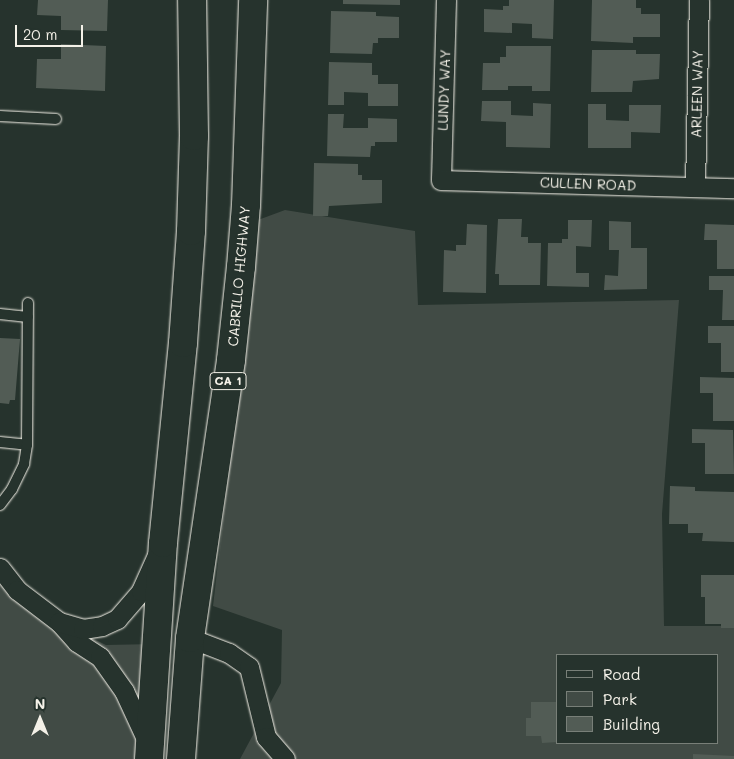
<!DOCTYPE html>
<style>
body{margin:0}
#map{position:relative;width:734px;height:759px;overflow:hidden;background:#26332d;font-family:Mali,sans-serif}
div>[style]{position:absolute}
.green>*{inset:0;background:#414b45}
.building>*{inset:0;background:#525c55}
.roads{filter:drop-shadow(0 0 1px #f4f1e8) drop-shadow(0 0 1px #f4f1e8)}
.lane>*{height:10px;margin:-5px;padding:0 5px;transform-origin:5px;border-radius:5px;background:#26332d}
.street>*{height:19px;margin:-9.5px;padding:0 9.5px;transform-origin:9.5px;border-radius:9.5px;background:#26332d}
.highway>*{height:28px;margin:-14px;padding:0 14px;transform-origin:14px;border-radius:14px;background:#26332d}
span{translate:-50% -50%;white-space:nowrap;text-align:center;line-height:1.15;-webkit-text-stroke:4px #26332d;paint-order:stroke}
.shield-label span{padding:1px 4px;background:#26332d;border:1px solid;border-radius:4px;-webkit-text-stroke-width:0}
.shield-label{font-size:12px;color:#f4f1e8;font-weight:700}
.street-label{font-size:14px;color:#f4f1e8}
.legend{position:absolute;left:556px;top:654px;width:162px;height:90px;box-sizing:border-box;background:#26332d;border:1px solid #787f78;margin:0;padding:6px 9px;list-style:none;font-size:15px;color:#f4f1e8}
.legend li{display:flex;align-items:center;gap:10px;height:25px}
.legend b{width:25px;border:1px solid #787f78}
.north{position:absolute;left:15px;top:694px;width:50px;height:50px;-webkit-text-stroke:4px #26332d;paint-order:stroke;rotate:0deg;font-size:14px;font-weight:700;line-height:20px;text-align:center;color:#f4f1e8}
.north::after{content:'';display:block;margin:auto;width:18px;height:22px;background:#f4f1e8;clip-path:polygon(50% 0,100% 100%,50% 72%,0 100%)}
.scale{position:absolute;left:15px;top:25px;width:68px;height:22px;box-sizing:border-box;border:2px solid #f4f1e8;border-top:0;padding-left:6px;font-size:15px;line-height:18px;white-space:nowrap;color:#f4f1e8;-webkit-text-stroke:4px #26332d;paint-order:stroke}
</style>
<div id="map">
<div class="green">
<div style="clip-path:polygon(evenodd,285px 210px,415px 231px,418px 305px,679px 300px,662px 514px,664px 626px,734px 626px,734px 759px,240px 759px,281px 683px,282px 630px,213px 606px,258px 220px,285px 210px,558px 655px,718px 655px,718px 743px,558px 743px,558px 655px)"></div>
<div style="clip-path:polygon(0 568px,59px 622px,106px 645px,155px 644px,149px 759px,0 759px)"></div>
</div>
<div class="building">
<div style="clip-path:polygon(38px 0,108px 0,107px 31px,61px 30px,61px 16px,37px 15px)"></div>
<div style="clip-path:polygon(343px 0,400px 0,400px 5px,343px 4px)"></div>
<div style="clip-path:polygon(509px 0,554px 0,553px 39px,532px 38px,532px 24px,512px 23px,512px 33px,484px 32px,484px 9px,503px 10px,503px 6px,509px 6px)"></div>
<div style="clip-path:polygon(592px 0,636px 0,636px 8px,641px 8px,641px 14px,660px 14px,660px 37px,633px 37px,633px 43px,591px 41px)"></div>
<div style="clip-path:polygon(331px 11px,376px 12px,376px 16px,399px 17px,399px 38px,378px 38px,378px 43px,373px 43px,372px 54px,330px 53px)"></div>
<div style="clip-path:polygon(61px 44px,106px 46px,105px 91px,36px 88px,37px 59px,61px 59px)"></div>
<div style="clip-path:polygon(506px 46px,551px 46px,550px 91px,532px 91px,532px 86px,508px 86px,508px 90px,482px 90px,483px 63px,500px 63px,500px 57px,506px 57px)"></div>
<div style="clip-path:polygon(592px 50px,636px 50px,636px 54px,660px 54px,659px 79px,633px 81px,632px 92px,591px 92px)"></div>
<div style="clip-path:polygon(329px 62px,372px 63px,372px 75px,378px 75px,378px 84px,398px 84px,398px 106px,368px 106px,368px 93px,344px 92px,344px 105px,328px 105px)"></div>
<div style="clip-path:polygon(482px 101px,511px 101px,511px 115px,533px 116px,533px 103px,551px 104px,550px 148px,506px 147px,506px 122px,481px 121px)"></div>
<div style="clip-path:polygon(588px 104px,606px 104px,606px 120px,629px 121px,629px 105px,661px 105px,660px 133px,631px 132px,631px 148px,588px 148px)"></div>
<div style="clip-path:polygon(328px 114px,344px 114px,343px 128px,368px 128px,368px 118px,397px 119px,397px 142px,375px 142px,375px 146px,371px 146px,370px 157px,327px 156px)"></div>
<div style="clip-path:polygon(314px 163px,358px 164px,358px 175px,362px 175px,362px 180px,382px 180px,382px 203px,329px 206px,328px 216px,313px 216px)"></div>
<div style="clip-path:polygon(498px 219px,522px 219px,521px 237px,528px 237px,528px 243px,541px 243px,540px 285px,499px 285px,499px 274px,495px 274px)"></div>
<div style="clip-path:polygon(568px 220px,592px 220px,591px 247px,576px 246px,576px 273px,589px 273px,589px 287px,547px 286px,548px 243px,562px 243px,562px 239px,568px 239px)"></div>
<div style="clip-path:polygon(609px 221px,631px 222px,631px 248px,647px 248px,647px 289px,604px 290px,605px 275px,618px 276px,619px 250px,609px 250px)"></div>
<div style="clip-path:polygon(467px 224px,487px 225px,486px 293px,443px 292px,444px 250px,456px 251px,456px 245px,466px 245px)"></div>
<div style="clip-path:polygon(705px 224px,734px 225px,734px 269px,717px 269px,717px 240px,704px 240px)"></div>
<div style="clip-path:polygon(709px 276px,734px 276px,734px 320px,722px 320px,723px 290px,709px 290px)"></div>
<div style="clip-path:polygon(708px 326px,734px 326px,734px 372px,721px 372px,721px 343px,708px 343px)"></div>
<div style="clip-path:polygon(0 338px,20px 339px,15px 400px,10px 400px,9px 404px,0 403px)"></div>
<div style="clip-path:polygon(700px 377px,734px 378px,734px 421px,713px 421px,713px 393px,700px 393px)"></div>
<div style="clip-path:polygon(692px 429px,733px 430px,734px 474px,705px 474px,705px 443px,692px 443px)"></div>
<div style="clip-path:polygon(670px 486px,695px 487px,695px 491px,734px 492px,734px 542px,702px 541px,703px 533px,688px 533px,688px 524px,669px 524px)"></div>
<div style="clip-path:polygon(701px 575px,734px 575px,734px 628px,721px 628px,721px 624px,705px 624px,705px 597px,701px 597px)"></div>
<div style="clip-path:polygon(531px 702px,558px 702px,558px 742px,542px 743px,541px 736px,526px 736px,526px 718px,531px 718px)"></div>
<div style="clip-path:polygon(693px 754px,734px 756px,734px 759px,693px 759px)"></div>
</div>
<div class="roads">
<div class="lane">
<div style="left:0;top:116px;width:56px;rotate:3.1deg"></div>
<div style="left:0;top:314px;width:28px;rotate:6deg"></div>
<div style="left:0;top:442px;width:27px;rotate:6deg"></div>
<div style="left:0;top:505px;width:20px;rotate:-53deg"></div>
<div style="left:12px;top:489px;width:28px;rotate:-64deg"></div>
<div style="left:24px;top:464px;width:19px;rotate:-81deg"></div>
<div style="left:27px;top:445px;width:142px;rotate:-89.6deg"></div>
</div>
<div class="street">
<div style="left:446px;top:0;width:180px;rotate:91.6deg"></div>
<div style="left:441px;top:180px;width:293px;rotate:1.6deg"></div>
<div style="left:695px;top:187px;width:187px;rotate:-88.8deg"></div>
<div style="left:0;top:568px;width:28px;rotate:52deg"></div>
<div style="left:17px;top:590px;width:53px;rotate:37.3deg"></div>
<div style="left:59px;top:622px;width:27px;rotate:48deg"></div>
<div style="left:77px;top:642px;width:27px;rotate:33deg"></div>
<div style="left:100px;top:657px;width:42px;rotate:54.8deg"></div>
<div style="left:124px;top:691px;width:57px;rotate:65.2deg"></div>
<div style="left:59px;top:622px;width:25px;rotate:16deg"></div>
<div style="left:83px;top:629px;width:19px;rotate:-9deg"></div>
<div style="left:102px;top:626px;width:17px;rotate:-25deg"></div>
<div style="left:117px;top:619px;width:37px;rotate:-49deg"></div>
<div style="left:141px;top:591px;width:42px;rotate:-65.9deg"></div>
<div style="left:190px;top:638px;width:42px;rotate:21deg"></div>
<div style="left:229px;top:653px;width:24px;rotate:35deg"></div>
<div style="left:249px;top:667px;width:72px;rotate:76.3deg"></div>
<div style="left:266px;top:737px;width:29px;rotate:49deg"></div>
</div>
<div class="highway">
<div style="left:149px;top:759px;width:216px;rotate:-86.3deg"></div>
<div style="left:163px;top:543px;width:201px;rotate:-84.3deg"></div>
<div style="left:183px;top:343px;width:112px;rotate:-85.9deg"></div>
<div style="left:191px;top:231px;width:95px;rotate:-88.2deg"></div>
<div style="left:194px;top:136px;width:136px;rotate:-90.8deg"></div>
<div style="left:181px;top:759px;width:121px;rotate:-85.7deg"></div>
<div style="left:190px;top:638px;width:281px;rotate:-81.6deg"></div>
<div style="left:231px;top:360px;width:94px;rotate:-83.9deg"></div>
<div style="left:241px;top:267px;width:62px;rotate:-85.4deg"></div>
<div style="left:246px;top:205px;width:205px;rotate:-88deg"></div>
</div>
</div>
<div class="shield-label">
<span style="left:228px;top:381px">CA 1</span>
</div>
<div class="street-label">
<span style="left:444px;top:90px;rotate:-88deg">LUNDY WAY</span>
<span style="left:697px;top:94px;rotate:-89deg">ARLEEN WAY</span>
<span style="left:588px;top:184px;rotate:2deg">CULLEN ROAD</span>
<span style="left:239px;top:276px;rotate:-85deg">CABRILLO HIGHWAY</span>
</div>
<ul class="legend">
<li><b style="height:6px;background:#26332d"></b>Road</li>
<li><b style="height:14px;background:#414b45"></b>Park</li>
<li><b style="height:14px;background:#525c55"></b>Building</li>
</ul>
<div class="north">N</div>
<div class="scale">20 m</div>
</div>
